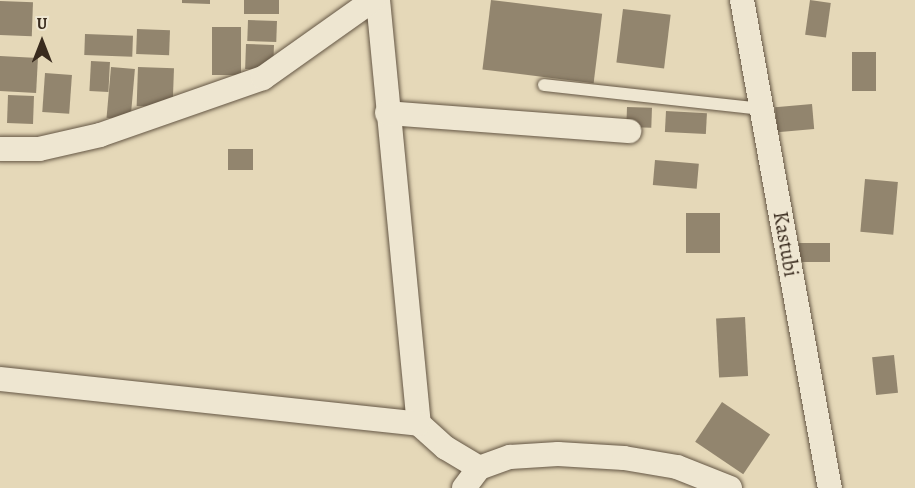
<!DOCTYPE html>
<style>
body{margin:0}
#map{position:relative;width:915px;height:488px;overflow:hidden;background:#e5d8b8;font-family:Alegreya,serif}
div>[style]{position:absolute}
.building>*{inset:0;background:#92856e;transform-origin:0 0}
.roads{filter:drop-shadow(0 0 2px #645644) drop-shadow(0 0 2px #645644)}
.service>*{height:12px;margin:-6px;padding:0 6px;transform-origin:6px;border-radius:6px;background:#eee6d1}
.minor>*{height:24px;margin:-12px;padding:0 12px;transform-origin:12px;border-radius:12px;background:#eee6d1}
span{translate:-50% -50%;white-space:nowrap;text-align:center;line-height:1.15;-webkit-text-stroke:4.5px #eee6d1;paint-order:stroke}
.street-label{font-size:21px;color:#392b1e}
.north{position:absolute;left:12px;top:12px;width:60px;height:60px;-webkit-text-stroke:4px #eee6d1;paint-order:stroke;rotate:0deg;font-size:16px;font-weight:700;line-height:24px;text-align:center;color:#392b1e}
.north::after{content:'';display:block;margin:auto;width:21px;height:27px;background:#392b1e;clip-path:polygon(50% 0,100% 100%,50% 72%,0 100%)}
</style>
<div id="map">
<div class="building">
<div style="clip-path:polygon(182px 0,210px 0,210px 4px,182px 3px)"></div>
<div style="left:244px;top:0;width:35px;height:14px"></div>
<div style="left:491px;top:0;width:112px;height:70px;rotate:7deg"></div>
<div style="left:810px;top:0;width:21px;height:35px;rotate:8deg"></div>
<div style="left:0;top:1px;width:33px;height:34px;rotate:2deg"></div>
<div style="left:623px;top:9px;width:48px;height:54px;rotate:7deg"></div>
<div style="left:248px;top:20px;width:29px;height:21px;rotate:2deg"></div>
<div style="left:241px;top:27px;width:48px;height:29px;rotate:90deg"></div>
<div style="left:137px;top:29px;width:33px;height:25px;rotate:2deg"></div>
<div style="left:85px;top:34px;width:48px;height:21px;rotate:2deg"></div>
<div style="left:246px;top:44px;width:28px;height:25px;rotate:2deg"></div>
<div style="left:852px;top:52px;width:24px;height:39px"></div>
<div style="left:0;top:56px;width:38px;height:35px;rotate:3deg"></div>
<div style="left:91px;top:61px;width:19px;height:30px;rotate:3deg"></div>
<div style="left:111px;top:67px;width:24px;height:51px;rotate:5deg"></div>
<div style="left:138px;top:67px;width:36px;height:39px;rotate:2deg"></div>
<div style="left:45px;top:73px;width:27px;height:39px;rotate:4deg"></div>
<div style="left:8px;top:95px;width:26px;height:28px;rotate:2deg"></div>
<div style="left:812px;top:104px;width:25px;height:37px;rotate:85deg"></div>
<div style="left:627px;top:107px;width:25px;height:20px;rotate:2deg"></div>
<div style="left:666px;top:111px;width:41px;height:21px;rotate:3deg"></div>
<div style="left:253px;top:149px;width:21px;height:25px;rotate:90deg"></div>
<div style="left:655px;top:160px;width:44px;height:25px;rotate:5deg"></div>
<div style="left:865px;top:179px;width:33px;height:53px;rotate:5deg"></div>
<div style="left:686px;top:213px;width:34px;height:40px"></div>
<div style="left:799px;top:243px;width:31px;height:19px"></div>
<div style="left:745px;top:317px;width:59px;height:29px;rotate:87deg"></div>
<div style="left:894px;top:355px;width:38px;height:22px;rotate:84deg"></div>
<div style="left:722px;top:402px;width:58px;height:48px;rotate:34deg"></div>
</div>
<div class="roads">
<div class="service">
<div style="left:544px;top:85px;width:218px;rotate:6.3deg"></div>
</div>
<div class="minor">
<div style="left:378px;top:0;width:426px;rotate:84.5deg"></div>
<div style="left:419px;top:424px;width:36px;rotate:42deg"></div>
<div style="left:446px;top:448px;width:39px;rotate:31deg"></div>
<div style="left:479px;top:468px;width:33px;rotate:-20deg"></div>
<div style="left:510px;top:457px;width:48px;rotate:-3.6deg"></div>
<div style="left:558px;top:454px;width:66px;rotate:3.5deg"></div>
<div style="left:624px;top:458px;width:54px;rotate:9.6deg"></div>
<div style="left:677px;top:467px;width:57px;rotate:21.6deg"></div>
<div style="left:742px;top:0;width:496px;rotate:79.8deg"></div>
<div style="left:387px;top:113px;width:243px;rotate:4.3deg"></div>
<div style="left:0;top:149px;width:39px"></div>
<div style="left:39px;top:149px;width:63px;rotate:-12.9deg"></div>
<div style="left:100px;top:135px;width:173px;rotate:-19.3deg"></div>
<div style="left:263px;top:78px;width:135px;rotate:-35.3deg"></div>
<div style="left:0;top:379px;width:421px;rotate:6.1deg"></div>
<div style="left:464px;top:488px;width:25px;rotate:-53deg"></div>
</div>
</div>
<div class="street-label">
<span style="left:786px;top:244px;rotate:80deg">Kastubi</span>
</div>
<div class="north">U</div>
</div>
